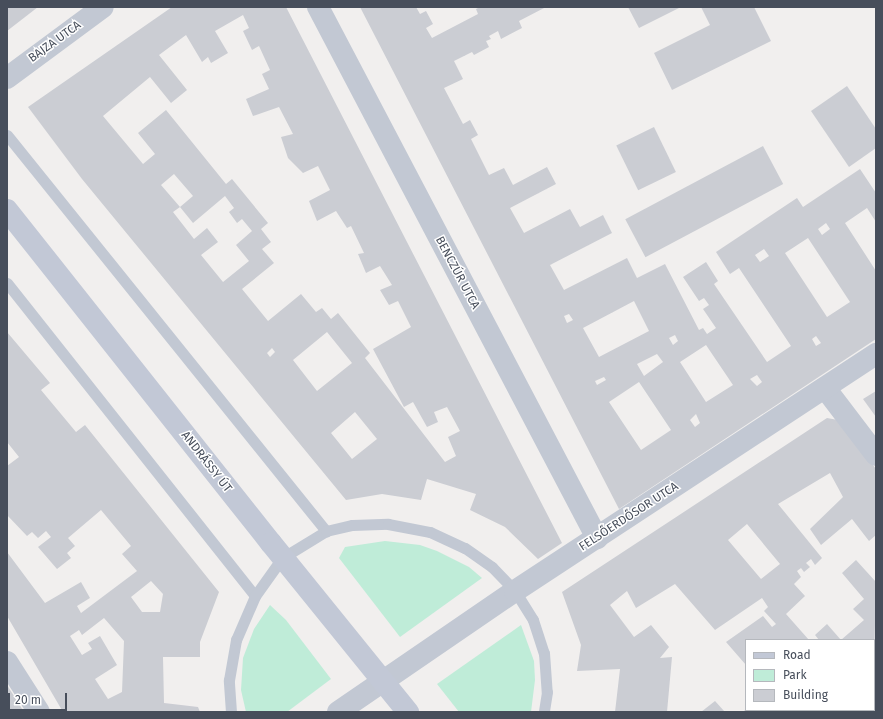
<!DOCTYPE html>
<meta charset="utf-8">
<style>
body{margin:0}
#map{position:relative;width:883px;height:719px;overflow:hidden;background:#f1efee;font-family:"Fira Sans",sans-serif}
div>[style]{position:absolute}
.green>*{inset:0;background:#bfecd8}
.building>*{inset:0;background:#cbcdd3;transform-origin:0 0}
.service>*{height:11px;margin:-5.5px;padding:0 5.5px;transform-origin:5.5px;border-radius:5.5px;background:#c2c8d3}
.minor>*{height:22px;margin:-11px;padding:0 11px;transform-origin:11px;border-radius:11px;background:#c2c8d3}
.tertiary>*{height:22px;margin:-11px;padding:0 11px;transform-origin:11px;border-radius:11px;background:#c2c8d3}
.secondary>*{height:22px;margin:-11px;padding:0 11px;transform-origin:11px;border-radius:11px;background:#c2c8d6}
span{translate:-50% -50%;white-space:nowrap;text-align:center;line-height:1.15;-webkit-text-stroke:3px #fff;paint-order:stroke}
.street-label{font-size:12px;color:#474e5b}
.frame{position:absolute;inset:0;border:8px solid #474e5b;pointer-events:none}
.legend{position:absolute;left:745px;top:639px;width:130px;height:72px;box-sizing:border-box;background:#fff;border:1px solid #b5b8bd;margin:0;padding:5px 7px;list-style:none;font-size:12px;color:#474e5b}
.legend li{display:flex;align-items:center;gap:8px;height:20px}
.legend b{width:20px;border:1px solid #b5b8bd}
.scale{position:absolute;left:8px;top:693px;width:59px;height:18px;box-sizing:border-box;border:2px solid #474e5b;border-top:0;padding-left:5px;font-size:12px;line-height:14px;white-space:nowrap;color:#474e5b;-webkit-text-stroke:3px #fff;paint-order:stroke}
</style>
<div id="map">
<div class="green">
<div style="clip-path:polygon(385px 541px,420px 545px,437px 551px,469px 567px,482px 578px,400px 637px,339px 558px,345px 547px)"></div>
<div style="clip-path:polygon(270px 605px,286px 620px,331px 679px,287px 712px,246px 712px,241px 690px,243px 658px,254px 629px)"></div>
<div style="clip-path:polygon(521px 625px,534px 661px,535px 680px,531px 712px,459px 712px,437px 684px)"></div>
</div>
<div class="building">
<div style="clip-path:polygon(7px 7px,38px 7px,7px 31px)"></div>
<div style="clip-path:polygon(evenodd,172px 7px,286px 7px,562px 543px,538px 559px,505px 527px,470px 510px,476px 494px,427px 479px,421px 500px,382px 494px,346px 500px,82px 179px,28px 107px,172px 7px,243px 15px,249px 28px,243px 31px,252px 50px,259px 46px,270px 70px,262px 74px,269px 89px,246px 99px,253px 116px,279px 107px,293px 134px,281px 137px,288px 158px,303px 173px,318px 166px,330px 190px,309px 201px,317px 221px,336px 211px,347px 228px,351px 226px,364px 253px,358px 254px,366px 273px,380px 266px,392px 285px,380px 290px,389px 305px,398px 301px,411px 327px,373px 349px,404px 407px,413px 402px,427px 427px,438px 422px,434px 412px,447px 407px,460px 431px,448px 437px,456px 456px,445px 462px,365px 358px,370px 353px,338px 313px,331px 319px,322px 308px,316px 312px,301px 294px,268px 321px,242px 289px,274px 263px,262px 249px,271px 242px,261px 229px,268px 223px,232px 179px,226px 184px,166px 110px,138px 133px,155px 154px,143px 164px,103px 116px,150px 77px,171px 103px,187px 90px,159px 55px,186px 35px,202px 62px,208px 57px,211px 63px,228px 53px,215px 31px,243px 15px,172px 7px,174px 174px,193px 196px,180px 207px,193px 223px,225px 196px,234px 208px,229px 212px,237px 223px,242px 219px,252px 231px,236px 245px,249px 261px,223px 282px,201px 255px,218px 242px,207px 228px,194px 239px,173px 212px,180px 207px,161px 185px,174px 174px,172px 7px,327px 332px,352px 363px,317px 391px,293px 360px,327px 332px,172px 7px,272px 348px,275px 352px,270px 357px,267px 353px,272px 348px,172px 7px,355px 412px,377px 439px,352px 459px,331px 433px,355px 412px)"></div>
<div style="clip-path:polygon(evenodd,360px 7px,416px 7px,420px 14px,426px 11px,433px 24px,426px 28px,432px 38px,478px 14px,476px 9px,480px 7px,546px 7px,519px 21px,522px 28px,501px 39px,498px 31px,489px 36px,491px 39px,486px 41px,489px 47px,474px 55px,472px 52px,454px 61px,463px 79px,444px 88px,463px 124px,470px 120px,478px 135px,471px 139px,489px 175px,504px 168px,513px 185px,547px 167px,556px 184px,510px 208px,524px 233px,570px 209px,580px 227px,603px 215px,612px 233px,550px 265px,564px 290px,627px 258px,637px 278px,665px 264px,699px 330px,703px 328px,707px 334px,716px 328px,703px 309px,709px 305px,704px 298px,699px 301px,683px 277px,706px 262px,718px 281px,714px 284px,767px 362px,791px 346px,739px 268px,730px 274px,716px 252px,797px 198px,803px 207px,860px 169px,876px 193px,876px 222px,867px 208px,845px 223px,876px 271px,876px 339px,619px 509px,360px 7px,826px 223px,830px 229px,822px 235px,818px 229px,826px 223px,360px 7px,808px 238px,850px 302px,827px 317px,785px 253px,808px 238px,360px 7px,764px 249px,769px 256px,760px 262px,755px 255px,764px 249px,360px 7px,634px 301px,649px 331px,599px 357px,583px 328px,634px 301px,360px 7px,569px 314px,573px 320px,567px 323px,564px 316px,569px 314px,360px 7px,675px 335px,678px 341px,673px 345px,669px 338px,675px 335px,360px 7px,816px 336px,821px 343px,816px 346px,812px 339px,816px 336px,360px 7px,706px 345px,733px 385px,706px 402px,680px 362px,706px 345px,360px 7px,657px 354px,663px 362px,644px 376px,637px 364px,657px 354px,360px 7px,757px 375px,762px 382px,757px 386px,750px 379px,757px 375px,360px 7px,604px 377px,606px 380px,597px 385px,595px 381px,604px 377px,360px 7px,639px 382px,671px 430px,641px 450px,609px 402px,639px 382px,360px 7px,696px 414px,700px 423px,695px 427px,690px 420px,696px 414px)"></div>
<div style="clip-path:polygon(628px 7px,681px 7px,639px 28px)"></div>
<div style="clip-path:polygon(701px 7px,754px 7px,771px 41px,672px 90px,654px 53px,710px 25px)"></div>
<div style="clip-path:polygon(847px 86px,876px 129px,876px 148px,849px 167px,811px 111px)"></div>
<div style="left:654px;top:127px;width:50px;height:42px;rotate:64deg"></div>
<div style="left:763px;top:146px;width:43px;height:156px;rotate:62deg"></div>
<div style="clip-path:polygon(evenodd,7px 332px,50px 383px,41px 390px,76px 432px,85px 425px,219px 592px,200px 642px,200px 657px,163px 657px,164px 703px,198px 707px,200px 712px,63px 712px,7px 616px,7px 552px,45px 603px,81px 582px,90px 598px,77px 606px,81px 613px,137px 571px,122px 554px,131px 546px,101px 510px,68px 538px,75px 546px,67px 553px,71px 558px,57px 569px,38px 547px,51px 537px,46px 531px,38px 538px,32px 532px,27px 536px,7px 515px,7px 466px,19px 457px,7px 442px,7px 332px,151px 581px,163px 594px,160px 612px,142px 612px,131px 597px,151px 581px,7px 332px,104px 618px,124px 641px,122px 692px,108px 699px,95px 679px,117px 665px,100px 636px,88px 643px,92px 649px,82px 655px,70px 636px,79px 630px,82px 635px,104px 618px)"></div>
<div style="clip-path:polygon(876px 391px,876px 417px,863px 399px)"></div>
<div style="clip-path:polygon(evenodd,827px 418px,838px 420px,876px 469px,876px 535px,869px 541px,852px 519px,821px 545px,810px 529px,843px 497px,830px 473px,778px 504px,822px 558px,815px 565px,811px 559px,806px 563px,810px 567px,804px 572px,801px 568px,797px 571px,801px 577px,794px 584px,805px 596px,786px 614px,809px 640px,746px 640px,746px 665px,726px 642px,763px 616px,772px 627px,776px 624px,764px 611px,768px 607px,762px 598px,715px 630px,675px 584px,636px 608px,627px 591px,610px 605px,634px 637px,651px 625px,669px 647px,660px 658px,672px 657px,667px 712px,615px 712px,620px 669px,577px 671px,581px 645px,562px 592px,827px 418px,747px 524px,780px 564px,761px 579px,728px 540px,747px 524px)"></div>
<div style="clip-path:polygon(856px 560px,876px 582px,874px 668px,874px 640px,819px 640px,815px 635px,827px 624px,841px 640px,864px 620px,853px 609px,864px 599px,842px 573px)"></div>
<div style="clip-path:polygon(7px 685px,24px 712px,7px 712px)"></div>
<div style="clip-path:polygon(715px 701px,725px 712px,701px 712px)"></div>
<div style="clip-path:polygon(745px 710px,832px 710px,743px 712px)"></div>
</div>
<div class="service">
<div style="left:7px;top:135px;width:509px;rotate:51.15deg"></div>
<div style="left:7px;top:283px;width:399px;rotate:51.6deg"></div>
<div style="left:231px;top:712px;width:32px;rotate:-94deg"></div>
<div style="left:229px;top:680px;width:41px;rotate:-80.1deg"></div>
<div style="left:236px;top:640px;width:48px;rotate:-66.6deg"></div>
<div style="left:255px;top:596px;width:47px;rotate:-54.6deg"></div>
<div style="left:282px;top:558px;width:52px;rotate:-31.5deg"></div>
<div style="left:326px;top:531px;width:27px;rotate:-13deg"></div>
<div style="left:352px;top:525px;width:36px;rotate:-2deg"></div>
<div style="left:388px;top:524px;width:43px;rotate:10.8deg"></div>
<div style="left:430px;top:532px;width:38px;rotate:25deg"></div>
<div style="left:465px;top:548px;width:33px;rotate:35deg"></div>
<div style="left:492px;top:567px;width:33px;rotate:46deg"></div>
<div style="left:515px;top:591px;width:34px;rotate:58deg"></div>
<div style="left:533px;top:620px;width:35px;rotate:72deg"></div>
<div style="left:544px;top:653px;width:39px;rotate:86deg"></div>
<div style="left:547px;top:692px;width:20px;rotate:99deg"></div>
</div>
<div class="minor">
<div style="left:318px;top:7px;width:600px;rotate:62.28deg"></div>
<div style="left:825px;top:388px;width:84px;rotate:52.7deg"></div>
<div style="left:7px;top:662px;width:59px;rotate:57.4deg"></div>
<div style="left:874px;top:683px;width:3px;rotate:-45deg"></div>
<div style="left:845px;top:712px;width:3px;rotate:-45deg"></div>
</div>
<div class="tertiary">
<div style="left:7px;top:78px;width:119px;rotate:-36.5deg"></div>
<div style="left:338px;top:712px;width:214px;rotate:-34.4deg"></div>
<div style="left:515px;top:591px;width:432px;rotate:-33.3deg"></div>
</div>
<div class="secondary">
<div style="left:7px;top:210px;width:425px;rotate:51.6deg"></div>
<div style="left:271px;top:543px;width:218px;rotate:51deg"></div>
</div>
<div class="street-label">
<span style="left:55px;top:42px;rotate:-36deg">BAJZA UTCA</span>
<span style="left:457px;top:273px;rotate:62deg">BENCZÚR UTCA</span>
<span style="left:206px;top:462px;rotate:52deg">ANDRÁSSY ÚT</span>
<span style="left:629px;top:517px;rotate:-33deg">FELSŐERDŐSOR UTCA</span>
</div>
<div class="frame"></div>
<ul class="legend">
<li><b style="height:5px;background:#c2c8d6"></b>Road</li>
<li><b style="height:11px;background:#bfecd8"></b>Park</li>
<li><b style="height:11px;background:#cbcdd3"></b>Building</li>
</ul>
<div class="scale">20 m</div>
</div>
